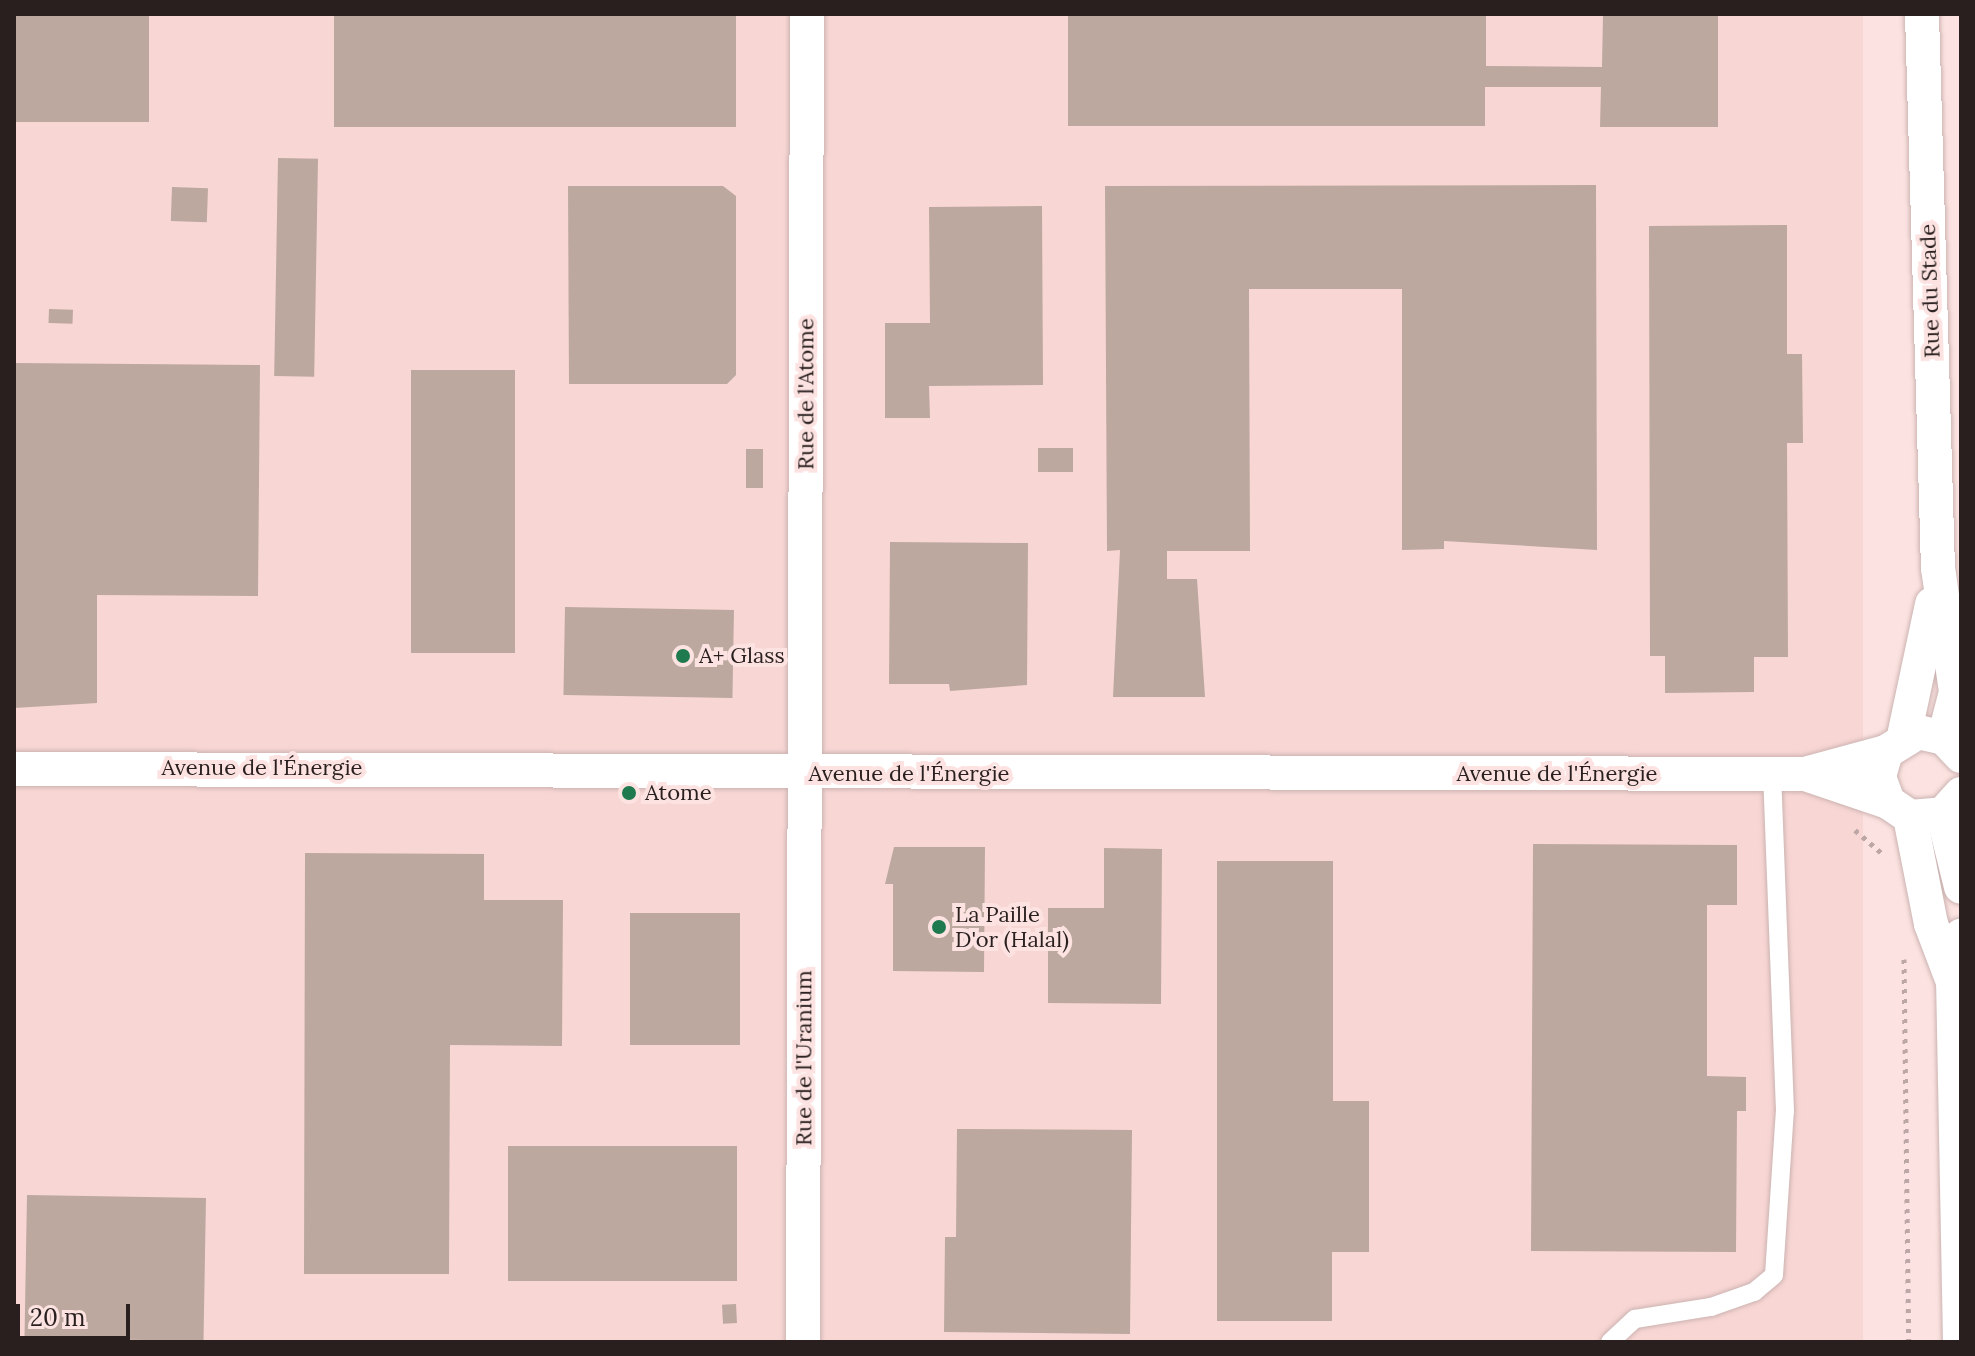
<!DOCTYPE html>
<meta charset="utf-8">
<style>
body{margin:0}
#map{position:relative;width:1975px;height:1356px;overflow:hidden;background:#fce3e1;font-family:Lora,serif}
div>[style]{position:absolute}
.built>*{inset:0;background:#f8d6d4;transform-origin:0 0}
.building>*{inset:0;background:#bca89e;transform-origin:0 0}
.path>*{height:5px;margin-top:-2.5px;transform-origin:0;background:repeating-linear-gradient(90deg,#bca7a6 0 4px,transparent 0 10px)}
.roads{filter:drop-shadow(0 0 2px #cbb3b1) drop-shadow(0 0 2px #cbb3b1)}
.service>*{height:18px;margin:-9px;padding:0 9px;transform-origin:9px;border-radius:9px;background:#fff}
.minor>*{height:34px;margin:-17px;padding:0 17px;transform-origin:17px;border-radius:17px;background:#fff}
.dots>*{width:22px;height:22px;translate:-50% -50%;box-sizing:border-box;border:4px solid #fce3e1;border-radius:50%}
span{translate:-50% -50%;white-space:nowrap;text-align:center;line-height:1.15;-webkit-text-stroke:8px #fce3e1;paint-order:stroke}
.street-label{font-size:22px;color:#281f1e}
.poi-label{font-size:22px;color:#281f1e}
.left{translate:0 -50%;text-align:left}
.frame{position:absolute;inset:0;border:16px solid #281f1e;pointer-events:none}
.scale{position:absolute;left:16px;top:1304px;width:114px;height:36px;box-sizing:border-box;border:4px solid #281f1e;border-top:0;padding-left:10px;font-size:24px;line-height:28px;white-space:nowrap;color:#281f1e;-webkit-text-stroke:6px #fce3e1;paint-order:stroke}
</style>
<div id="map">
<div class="built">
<div style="left:14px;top:14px;width:1849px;height:1328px"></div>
</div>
<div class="building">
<div style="left:14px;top:14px;width:135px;height:108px"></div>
<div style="left:334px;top:14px;width:402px;height:113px"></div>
<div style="clip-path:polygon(1068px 14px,1486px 14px,1486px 66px,1602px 67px,1603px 14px,1718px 14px,1718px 127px,1600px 127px,1601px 87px,1485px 87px,1485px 126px,1068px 126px)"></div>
<div style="left:278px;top:158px;width:40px;height:218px;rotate:1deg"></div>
<div style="clip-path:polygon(1596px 185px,1597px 550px,1444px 541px,1444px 549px,1402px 550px,1402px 289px,1249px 289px,1250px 551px,1167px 551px,1167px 579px,1197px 579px,1205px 697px,1113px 697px,1120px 550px,1107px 551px,1105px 186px)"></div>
<div style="clip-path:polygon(568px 186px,723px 186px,736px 196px,736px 375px,727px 384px,569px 384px)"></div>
<div style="left:172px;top:187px;width:36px;height:34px;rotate:2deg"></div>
<div style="clip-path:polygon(1042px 206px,1043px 385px,929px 386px,930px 418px,885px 418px,885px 323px,930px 323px,929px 207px)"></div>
<div style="clip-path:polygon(1787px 225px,1787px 354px,1802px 354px,1803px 443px,1787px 443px,1788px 657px,1754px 657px,1754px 692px,1665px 693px,1665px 656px,1650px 656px,1649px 226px)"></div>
<div style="left:49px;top:309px;width:24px;height:14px;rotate:2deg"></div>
<div style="clip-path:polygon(14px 363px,260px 365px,258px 596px,97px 595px,97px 703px,14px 708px)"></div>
<div style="left:411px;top:370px;width:104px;height:283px"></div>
<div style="left:1038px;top:448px;width:35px;height:24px"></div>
<div style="left:746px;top:449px;width:17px;height:39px"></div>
<div style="clip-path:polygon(890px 542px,1028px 543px,1027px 685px,950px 691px,949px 684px,889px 684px)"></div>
<div style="left:565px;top:607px;width:169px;height:88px;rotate:1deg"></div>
<div style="clip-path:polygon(1533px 844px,1737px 845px,1737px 905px,1707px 905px,1707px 1076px,1746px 1077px,1746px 1111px,1737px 1111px,1736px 1252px,1531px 1251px)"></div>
<div style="clip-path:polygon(894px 847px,985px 847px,984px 972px,893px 971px,893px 884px,885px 884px)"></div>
<div style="clip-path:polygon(1104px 848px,1162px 849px,1161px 1004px,1048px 1003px,1048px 908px,1104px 908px)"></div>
<div style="clip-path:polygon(305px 853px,484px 854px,484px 900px,563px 900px,562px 1046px,450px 1045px,449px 1274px,304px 1274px)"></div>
<div style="clip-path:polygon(1217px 861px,1333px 861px,1333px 1101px,1369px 1101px,1369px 1252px,1332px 1252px,1332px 1321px,1217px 1321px)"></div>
<div style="left:630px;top:913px;width:110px;height:132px"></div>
<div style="clip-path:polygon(957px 1129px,1132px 1130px,1130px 1334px,944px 1332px,945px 1237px,956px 1237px)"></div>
<div style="left:508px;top:1146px;width:229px;height:135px"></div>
<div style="left:27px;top:1195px;width:179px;height:143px;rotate:1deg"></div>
<div style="left:736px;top:1304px;width:19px;height:14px;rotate:87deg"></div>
</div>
<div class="path">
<div style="left:1855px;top:830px;width:35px;rotate:41deg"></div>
<div style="left:1904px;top:959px;width:383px;rotate:89.3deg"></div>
</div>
<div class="roads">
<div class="service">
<div style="left:1610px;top:1342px;width:34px;rotate:-43deg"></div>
<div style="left:1635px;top:1319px;width:77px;rotate:-9deg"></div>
<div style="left:1711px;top:1307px;width:46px;rotate:-19.2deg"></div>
<div style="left:1754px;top:1292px;width:26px;rotate:-40deg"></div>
<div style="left:1774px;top:1275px;width:164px;rotate:-86.2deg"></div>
<div style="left:1785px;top:1111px;width:337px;rotate:-92.2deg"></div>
</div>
<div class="minor">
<div style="left:1922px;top:14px;width:554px;rotate:88.35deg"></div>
<div style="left:1938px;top:568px;width:125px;rotate:81.7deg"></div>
<div style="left:1956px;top:692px;width:48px;rotate:104.6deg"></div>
<div style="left:1904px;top:736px;width:135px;rotate:-78deg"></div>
<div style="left:1961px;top:756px;width:25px;rotate:-133deg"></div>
<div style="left:1944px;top:738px;width:27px;rotate:-167deg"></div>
<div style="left:1918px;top:732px;width:38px;rotate:148deg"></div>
<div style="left:1886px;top:752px;width:26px;rotate:106deg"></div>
<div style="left:1879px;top:777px;width:27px;rotate:70deg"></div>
<div style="left:1888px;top:802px;width:27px;rotate:34deg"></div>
<div style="left:1910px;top:817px;width:33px;rotate:-5deg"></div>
<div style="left:1943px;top:814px;width:27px;rotate:-48deg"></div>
<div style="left:14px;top:769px;width:1791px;rotate:0.16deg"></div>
<div style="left:1805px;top:774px;width:84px;rotate:-15.2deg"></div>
<div style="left:1805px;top:774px;width:88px;rotate:18.6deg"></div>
<div style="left:1943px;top:814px;width:75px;rotate:76.1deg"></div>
<div style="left:1910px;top:817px;width:109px;rotate:78.9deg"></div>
<div style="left:1931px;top:924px;width:62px;rotate:69.2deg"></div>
<div style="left:803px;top:1342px;width:1328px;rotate:-89.83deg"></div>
<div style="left:1960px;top:1342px;width:360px;rotate:-91.1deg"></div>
<div style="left:1953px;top:982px;width:47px;rotate:-80.1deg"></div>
</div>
</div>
<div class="dots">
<div style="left:683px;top:656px;background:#207a4f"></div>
<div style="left:629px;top:793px;background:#207a4f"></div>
<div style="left:939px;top:927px;background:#207a4f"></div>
</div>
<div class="street-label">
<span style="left:1930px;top:291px;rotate:-92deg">Rue du Stade</span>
<span style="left:806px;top:394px;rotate:-90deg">Rue de l'Atome</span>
<span style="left:262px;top:768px">Avenue de l'Énergie</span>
<span style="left:909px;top:774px">Avenue de l'Énergie</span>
<span style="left:1557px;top:774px">Avenue de l'Énergie</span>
<span style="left:804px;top:1058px;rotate:-90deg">Rue de l'Uranium</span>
</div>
<div class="poi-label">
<span class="left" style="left:699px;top:656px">A+ Glass</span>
<span class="left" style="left:645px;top:793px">Atome</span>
<span class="left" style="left:955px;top:927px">La Paille<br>D'or (Halal)</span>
</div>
<div class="frame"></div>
<div class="scale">20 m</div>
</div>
